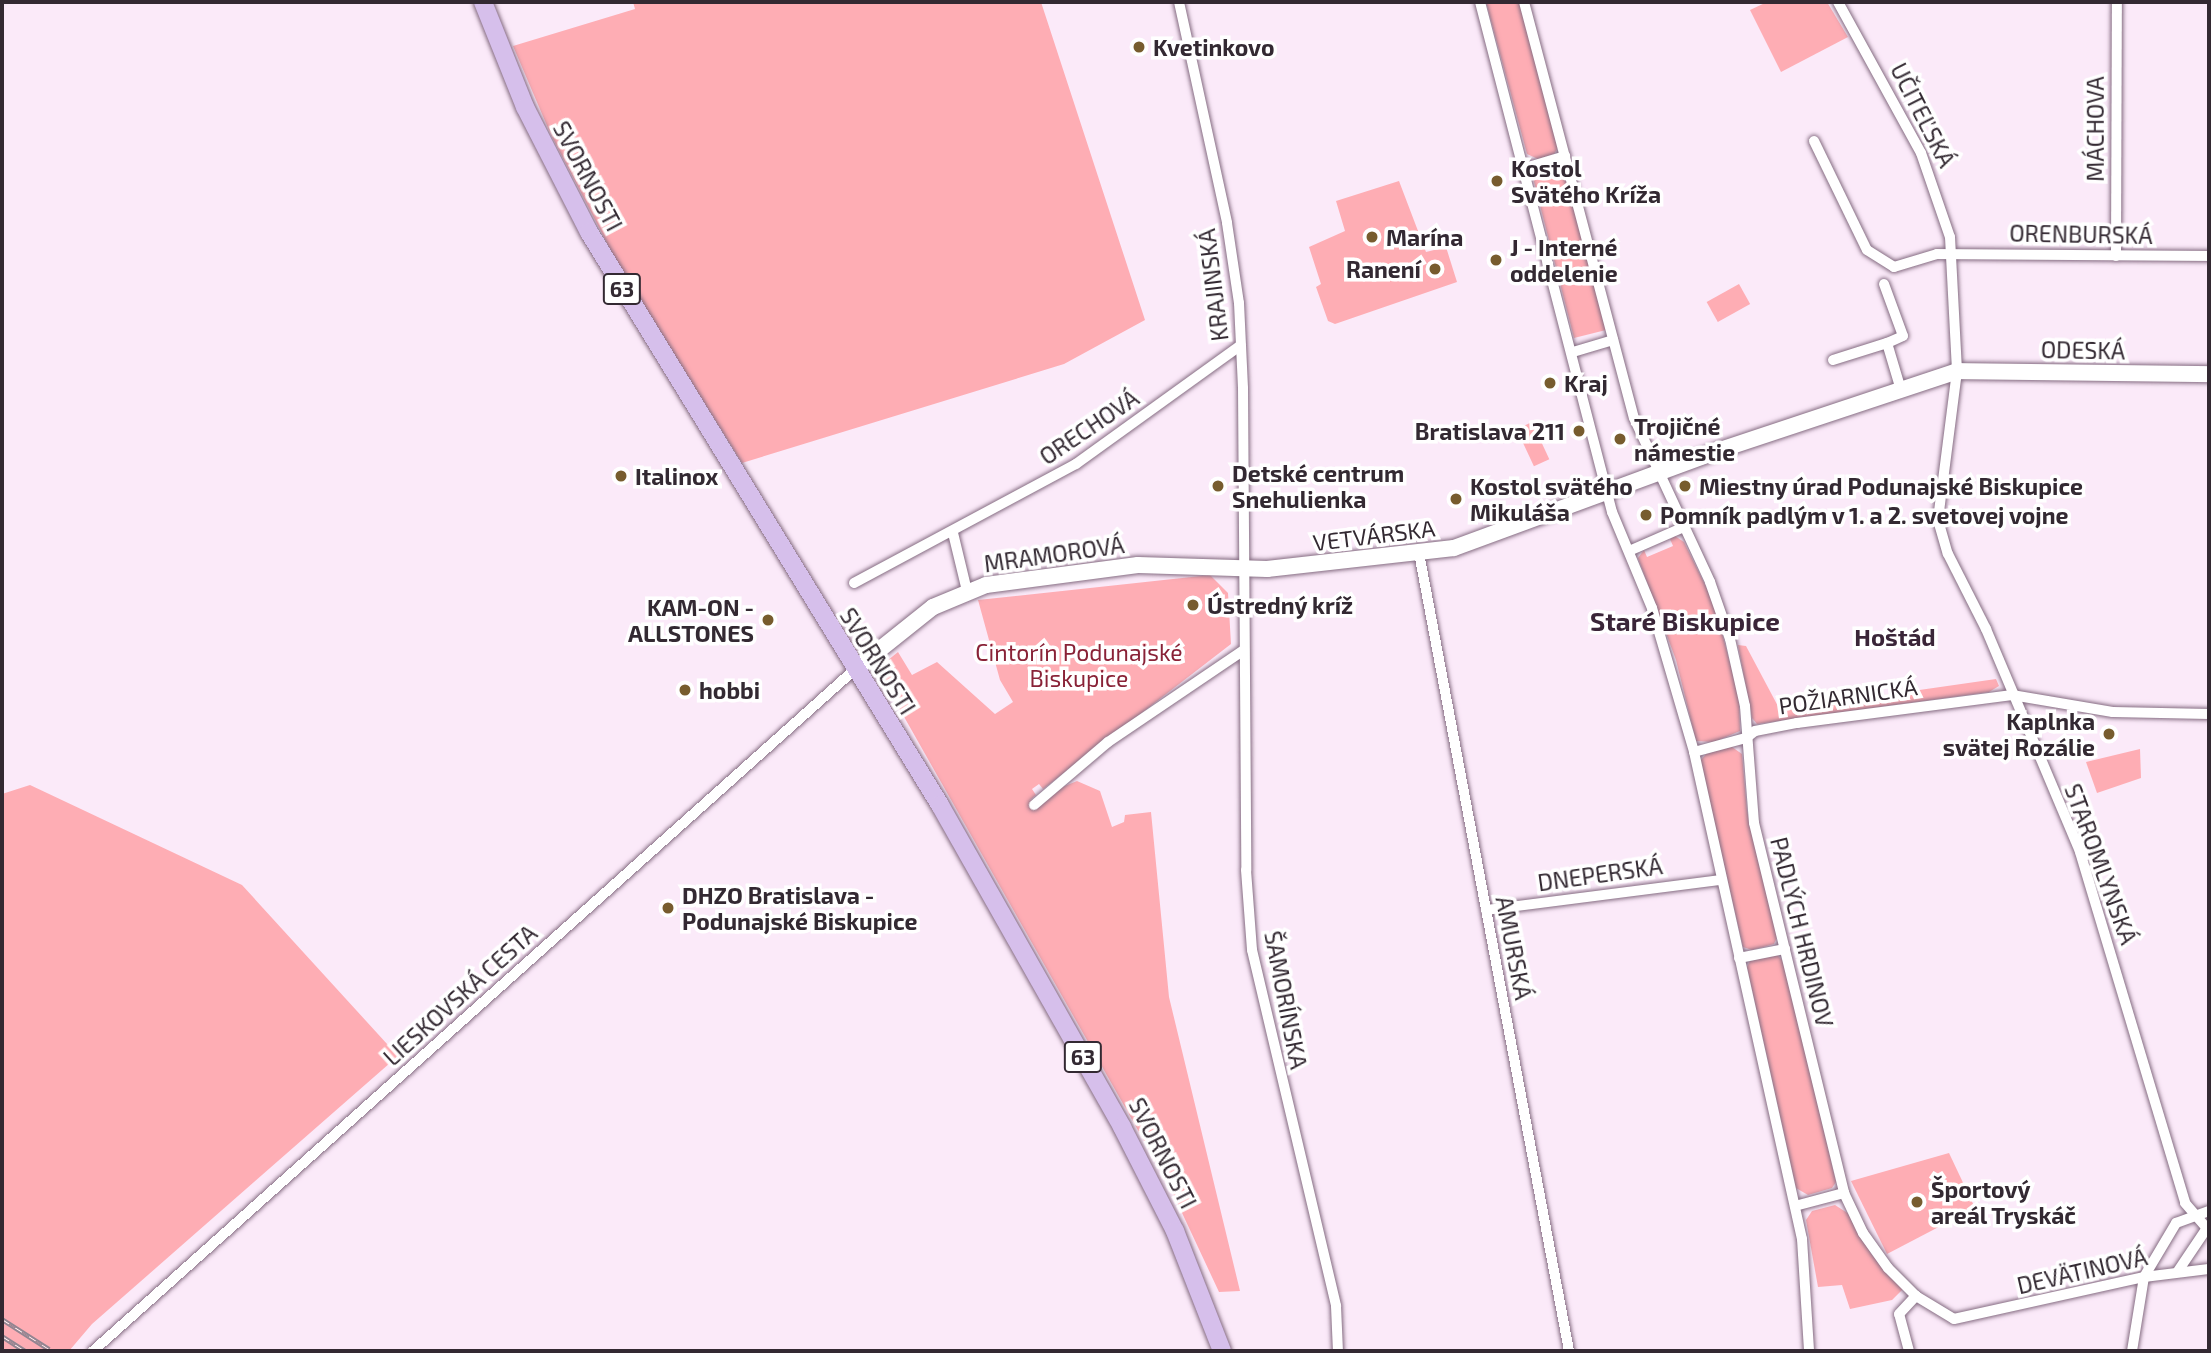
<!DOCTYPE html>
<meta charset="utf-8">
<style>
body{margin:0}
#map{position:relative;width:2211px;height:1353px;overflow:hidden;background:#fbeaf9;font-family:"Exo 2",sans-serif}
div>[style]{position:absolute}
.green>*{inset:0;background:#feadb4;transform-origin:0 0}
.roads{filter:drop-shadow(0 0 2px #856c82) drop-shadow(0 0 2px #856c82)}
.street>*{height:10px;margin:-5px;padding:0 5px;transform-origin:5px;border-radius:5px;background:#fff}
.secondary>*{height:16px;margin:-8px;padding:0 8px;transform-origin:8px;border-radius:8px;background:#fff}
.primary>*{height:18px;margin:-9px;padding:0 9px;transform-origin:9px;border-radius:9px;background:#d6bfeb}
.rail>*{height:5px;margin-top:-2.5px;transform-origin:0;background:repeating-linear-gradient(90deg,#fff 0 8px,#928591 0 16px);box-sizing:border-box;border-block:2px solid #928591}
.dots>*{width:19px;height:19px;translate:-50% -50%;box-sizing:border-box;border:4px solid #fff;border-radius:50%}
span{translate:-50% -50%;white-space:nowrap;text-align:center;line-height:1.15;-webkit-text-stroke:7px #fff;paint-order:stroke}
.shield-label span{padding:2px 5px;background:#fff;border:2px solid;border-radius:5px;-webkit-text-stroke-width:0}
.shield-label{font-size:21px;color:#332932;font-weight:700}
.poi-label{font-size:23px;color:#332932;font-weight:700}
.left{translate:0 -50%;text-align:left}
.right{translate:-100% -50%;text-align:right}
.street-label{font-size:23px;color:#332932}
.park-label{font-size:23px;color:#892237}
.neighbourhood-label{font-size:24px;color:#3a2538;font-weight:700}
.quarter-label{font-size:26px;color:#3a2538;font-weight:700}
.frame{position:absolute;inset:0;border:4px solid #332932;pointer-events:none}
</style>
<div id="map">
<div class="green">
<div style="clip-path:polygon(633px 2px,1041px 2px,1145px 320px,1064px 364px,742px 463px,621px 270px,551px 135px,513px 46px,635px 9px)"></div>
<div style="clip-path:polygon(1486px 2px,1520px 2px,1559px 146px,1554px 154px,1538px 159px,1527px 154px)"></div>
<div style="clip-path:polygon(1767px 2px,1827px 2px,1848px 37px,1781px 72px,1750px 10px)"></div>
<div style="clip-path:polygon(1552px 165px,1564px 167px,1606px 330px,1574px 338px,1533px 178px)"></div>
<div style="clip-path:polygon(1399px 181px,1426px 252px,1446px 247px,1457px 282px,1335px 324px,1328px 321px,1316px 287px,1321px 284px,1309px 247px,1345px 231px,1336px 201px)"></div>
<div style="left:1739px;top:284px;width:23px;height:37px;rotate:61deg"></div>
<div style="left:1532px;top:422px;width:41px;height:17px;rotate:65deg"></div>
<div style="clip-path:polygon(1675px 536px,1684px 542px,1714px 603px,1739px 697px,1740px 731px,1714px 742px,1696px 741px,1676px 660px,1638px 558px,1644px 550px,1647px 557px,1673px 546px,1670px 539px)"></div>
<div style="clip-path:polygon(1210px 575px,1228px 593px,1231px 644px,1043px 789px,1039px 784px,1032px 789px,1036px 795px,1029px 801px,1077px 781px,1100px 791px,1112px 827px,1124px 822px,1125px 815px,1151px 812px,1169px 997px,1240px 1291px,1219px 1292px,1169px 1185px,877px 669px,898px 652px,912px 675px,937px 662px,995px 714px,1013px 702px,1000px 680px,978px 600px)"></div>
<div style="clip-path:polygon(1738px 645px,1746px 646px,1780px 710px,1996px 679px,1999px 686px,1989px 692px,1757px 724px,1752px 718px)"></div>
<div style="clip-path:polygon(1732px 747px,1742px 754px,1747px 811px,1777px 937px,1774px 944px,1752px 950px,1743px 947px,1700px 761px,1707px 753px)"></div>
<div style="clip-path:polygon(2140px 749px,2141px 778px,2097px 793px,2086px 762px)"></div>
<div style="clip-path:polygon(30px 785px,242px 885px,398px 1056px,92px 1324px,69px 1351px,2px 1351px,2px 794px)"></div>
<div style="clip-path:polygon(1776px 954px,1784px 962px,1836px 1182px,1832px 1188px,1808px 1195px,1796px 1188px,1747px 967px,1750px 961px)"></div>
<div style="clip-path:polygon(1949px 1153px,1975px 1208px,1887px 1254px,1851px 1181px)"></div>
<div style="clip-path:polygon(1835px 1205px,1849px 1214px,1872px 1255px,1904px 1288px,1892px 1300px,1850px 1309px,1842px 1285px,1818px 1287px,1806px 1220px,1812px 1211px)"></div>
</div>
<div class="roads">
<div class="street">
<div style="left:1179px;top:2px;width:226px;rotate:77.7deg"></div>
<div style="left:1227px;top:223px;width:81px;rotate:81.5deg"></div>
<div style="left:1239px;top:303px;width:85px;rotate:87.3deg"></div>
<div style="left:1243px;top:388px;width:482px;rotate:89.6deg"></div>
<div style="left:1246px;top:870px;width:80px;rotate:85.7deg"></div>
<div style="left:1252px;top:950px;width:366px;rotate:76.7deg"></div>
<div style="left:1336px;top:1306px;width:45px;rotate:87.5deg"></div>
<div style="left:1480px;top:2px;width:527px;rotate:75.49deg"></div>
<div style="left:1612px;top:512px;width:104px;rotate:67.4deg"></div>
<div style="left:1652px;top:608px;width:150px;rotate:73.7deg"></div>
<div style="left:1694px;top:752px;width:499px;rotate:77.5deg"></div>
<div style="left:1802px;top:1239px;width:112px;rotate:86.4deg"></div>
<div style="left:1524px;top:2px;width:430px;rotate:75.2deg"></div>
<div style="left:1634px;top:418px;width:181px;rotate:65.1deg"></div>
<div style="left:1710px;top:582px;width:60px;rotate:70.7deg"></div>
<div style="left:1730px;top:639px;width:69px;rotate:77.4deg"></div>
<div style="left:1745px;top:706px;width:117px;rotate:85.6deg"></div>
<div style="left:1754px;top:823px;width:381px;rotate:76.3deg"></div>
<div style="left:1844px;top:1193px;width:44px;rotate:64.6deg"></div>
<div style="left:1863px;top:1233px;width:43px;rotate:54.5deg"></div>
<div style="left:1888px;top:1268px;width:40px;rotate:45deg"></div>
<div style="left:1916px;top:1296px;width:44px;rotate:31.2deg"></div>
<div style="left:1954px;top:1319px;width:195px;rotate:-12.5deg"></div>
<div style="left:2144px;top:1277px;width:65px;rotate:-7deg"></div>
<div style="left:1838px;top:2px;width:172px;rotate:61.2deg"></div>
<div style="left:1921px;top:153px;width:89px;rotate:71deg"></div>
<div style="left:1950px;top:237px;width:134px;rotate:87deg"></div>
<div style="left:1957px;top:371px;width:150px;rotate:97.3deg"></div>
<div style="left:1938px;top:520px;width:35px;rotate:74deg"></div>
<div style="left:1948px;top:554px;width:84px;rotate:63.1deg"></div>
<div style="left:1986px;top:629px;width:242px;rotate:67.1deg"></div>
<div style="left:2080px;top:852px;width:366px;rotate:73.3deg"></div>
<div style="left:2185px;top:1203px;width:37px;rotate:49deg"></div>
<div style="left:1814px;top:141px;width:121px;rotate:64.1deg"></div>
<div style="left:1867px;top:250px;width:32px;rotate:32deg"></div>
<div style="left:1894px;top:267px;width:45px;rotate:-16.8deg"></div>
<div style="left:1937px;top:254px;width:272px;rotate:0.4deg"></div>
<div style="left:1525px;top:168px;width:42px;rotate:-16.7deg"></div>
<div style="left:2116px;top:256px;width:254px;rotate:-89.8deg"></div>
<div style="left:1884px;top:284px;width:55px;rotate:69.9deg"></div>
<div style="left:1903px;top:336px;width:17px;rotate:156deg"></div>
<div style="left:1573px;top:352px;width:42px;rotate:-16.7deg"></div>
<div style="left:1833px;top:360px;width:57px;rotate:-17.5deg"></div>
<div style="left:1887px;top:343px;width:49px;rotate:73.4deg"></div>
<div style="left:953px;top:533px;width:60px;rotate:76.4deg"></div>
<div style="left:1629px;top:551px;width:60px;rotate:-23.6deg"></div>
<div style="left:1419px;top:553px;width:812px;rotate:79.35deg"></div>
<div style="left:854px;top:583px;width:252px;rotate:-28.2deg"></div>
<div style="left:1076px;top:464px;width:203px;rotate:-35.8deg"></div>
<div style="left:1694px;top:752px;width:54px;rotate:-15.1deg"></div>
<div style="left:1746px;top:738px;width:11px;rotate:-38deg"></div>
<div style="left:1755px;top:731px;width:43px;rotate:-10.8deg"></div>
<div style="left:1797px;top:723px;width:217px;rotate:-7.4deg"></div>
<div style="left:2012px;top:695px;width:102px;rotate:9.6deg"></div>
<div style="left:2113px;top:712px;width:96px;rotate:1.2deg"></div>
<div style="left:1034px;top:805px;width:97px;rotate:-40.4deg"></div>
<div style="left:1108px;top:742px;width:164px;rotate:-34.1deg"></div>
<div style="left:1486px;top:910px;width:236px;rotate:-7.3deg"></div>
<div style="left:1739px;top:958px;width:47px;rotate:-11.1deg"></div>
<div style="left:1795px;top:1206px;width:51px;rotate:-14.9deg"></div>
<div style="left:2178px;top:1271px;width:52px;rotate:-56deg"></div>
<div style="left:93px;top:1351px;width:1021px;rotate:-41.82deg"></div>
<div style="left:1909px;top:1351px;width:38px;rotate:-105deg"></div>
<div style="left:1899px;top:1314px;width:25px;rotate:-47deg"></div>
<div style="left:2132px;top:1351px;width:75px;rotate:-80.8deg"></div>
<div style="left:2144px;top:1277px;width:63px;rotate:-59.3deg"></div>
<div style="left:2176px;top:1223px;width:35px;rotate:-20deg"></div>
</div>
<div class="secondary">
<div style="left:854px;top:670px;width:101px;rotate:-38.6deg"></div>
<div style="left:933px;top:607px;width:57px;rotate:-22.5deg"></div>
<div style="left:986px;top:585px;width:153px;rotate:-7.5deg"></div>
<div style="left:1138px;top:565px;width:129px;rotate:1.8deg"></div>
<div style="left:1267px;top:569px;width:188px;rotate:-6.4deg"></div>
<div style="left:1454px;top:548px;width:283px;rotate:-20.2deg"></div>
<div style="left:1720px;top:450px;width:250px;rotate:-18.4deg"></div>
<div style="left:1957px;top:371px;width:252px;rotate:0.7deg"></div>
</div>
<div class="primary">
<div style="left:483px;top:2px;width:113px;rotate:68.2deg"></div>
<div style="left:525px;top:107px;width:140px;rotate:62.9deg"></div>
<div style="left:589px;top:232px;width:672px;rotate:58.51deg"></div>
<div style="left:940px;top:805px;width:370px;rotate:60.5deg"></div>
<div style="left:1122px;top:1127px;width:117px;rotate:63deg"></div>
<div style="left:1175px;top:1231px;width:129px;rotate:68.6deg"></div>
</div>
</div>
<div class="rail">
<div style="left:2px;top:1319px;width:56px;rotate:32.6deg"></div>
<div style="left:2px;top:1336px;width:27px;rotate:33deg"></div>
</div>
<div class="dots">
<div style="left:1139px;top:47px;background:#775c2e"></div>
<div style="left:1497px;top:181px;background:#775c2e"></div>
<div style="left:1372px;top:237px;background:#775c2e"></div>
<div style="left:1496px;top:260px;background:#775c2e"></div>
<div style="left:1435px;top:269px;background:#775c2e"></div>
<div style="left:1550px;top:383px;background:#775c2e"></div>
<div style="left:1579px;top:431px;background:#775c2e"></div>
<div style="left:1620px;top:439px;background:#775c2e"></div>
<div style="left:621px;top:476px;background:#775c2e"></div>
<div style="left:1218px;top:486px;background:#775c2e"></div>
<div style="left:1685px;top:486px;background:#775c2e"></div>
<div style="left:1456px;top:499px;background:#775c2e"></div>
<div style="left:1646px;top:515px;background:#775c2e"></div>
<div style="left:1193px;top:605px;background:#775c2e"></div>
<div style="left:768px;top:620px;background:#775c2e"></div>
<div style="left:685px;top:690px;background:#775c2e"></div>
<div style="left:2109px;top:734px;background:#775c2e"></div>
<div style="left:668px;top:908px;background:#775c2e"></div>
<div style="left:1917px;top:1202px;background:#775c2e"></div>
</div>
<div class="shield-label">
<span style="left:622px;top:289px">63</span>
<span style="left:1083px;top:1057px">63</span>
</div>
<div class="poi-label">
<span class="left" style="left:1153px;top:47px">Kvetinkovo</span>
<span class="left" style="left:1511px;top:181px">Kostol<br>Svätého Kríža</span>
<span class="left" style="left:1386px;top:237px">Marína</span>
<span class="left" style="left:1510px;top:260px">J - Interné<br>oddelenie</span>
<span class="right" style="left:1421px;top:269px">Ranení</span>
<span class="left" style="left:1564px;top:383px">Kraj</span>
<span class="left" style="left:1634px;top:439px">Trojičné<br>námestie</span>
<span class="right" style="left:1565px;top:431px">Bratislava 211</span>
<span class="left" style="left:1232px;top:486px">Detské centrum<br>Snehulienka</span>
<span class="left" style="left:635px;top:476px">Italinox</span>
<span class="left" style="left:1470px;top:499px">Kostol svätého<br>Mikuláša</span>
<span class="left" style="left:1699px;top:486px">Miestny úrad Podunajské Biskupice</span>
<span class="left" style="left:1660px;top:515px">Pomník padlým v 1. a 2. svetovej vojne</span>
<span class="left" style="left:1207px;top:605px">Ústredný kríž</span>
<span class="right" style="left:754px;top:620px">KAM-ON -<br>ALLSTONES</span>
<span class="left" style="left:699px;top:690px">hobbi</span>
<span class="right" style="left:2095px;top:734px">Kaplnka<br>svätej Rozálie</span>
<span class="left" style="left:682px;top:908px">DHZO Bratislava -<br>Podunajské Biskupice</span>
<span class="left" style="left:1931px;top:1202px">Športový<br>areál Tryskáč</span>
</div>
<div class="street-label">
<span style="left:1923px;top:115px;rotate:63deg">UČITEĽSKÁ</span>
<span style="left:2095px;top:129px;rotate:-90deg">MÁCHOVA</span>
<span style="left:588px;top:176px;rotate:62deg">SVORNOSTI</span>
<span style="left:2081px;top:234px;rotate:1deg">ORENBURSKÁ</span>
<span style="left:1213px;top:285px;rotate:-97deg">KRAJINSKÁ</span>
<span style="left:2083px;top:350px;rotate:1deg">ODESKÁ</span>
<span style="left:1089px;top:427px;rotate:-34deg">ORECHOVÁ</span>
<span style="left:1374px;top:535px;rotate:-7deg">VETVÁRSKA</span>
<span style="left:1054px;top:554px;rotate:-8deg">MRAMOROVÁ</span>
<span style="left:878px;top:661px;rotate:58deg">SVORNOSTI</span>
<span style="left:1848px;top:696px;rotate:-8deg">POŽIARNICKÁ</span>
<span style="left:2101px;top:864px;rotate:70deg">STAROMLYNSKÁ</span>
<span style="left:1600px;top:874px;rotate:-8deg">DNEPERSKÁ</span>
<span style="left:1802px;top:932px;rotate:76deg">PADLÝCH HRDINOV</span>
<span style="left:1514px;top:948px;rotate:79deg">AMURSKÁ</span>
<span style="left:460px;top:995px;rotate:-42deg">LIESKOVSKÁ CESTA</span>
<span style="left:1286px;top:1000px;rotate:79deg">ŠAMORÍNSKA</span>
<span style="left:1163px;top:1153px;rotate:63deg">SVORNOSTI</span>
<span style="left:2082px;top:1271px;rotate:-13deg">DEVÄTINOVÁ</span>
</div>
<div class="park-label">
<span style="left:1079px;top:665px">Cintorín Podunajské<br>Biskupice</span>
</div>
<div class="neighbourhood-label">
<span style="left:1895px;top:637px">Hoštád</span>
</div>
<div class="quarter-label">
<span style="left:1685px;top:621px">Staré Biskupice</span>
</div>
<div class="frame"></div>
</div>
